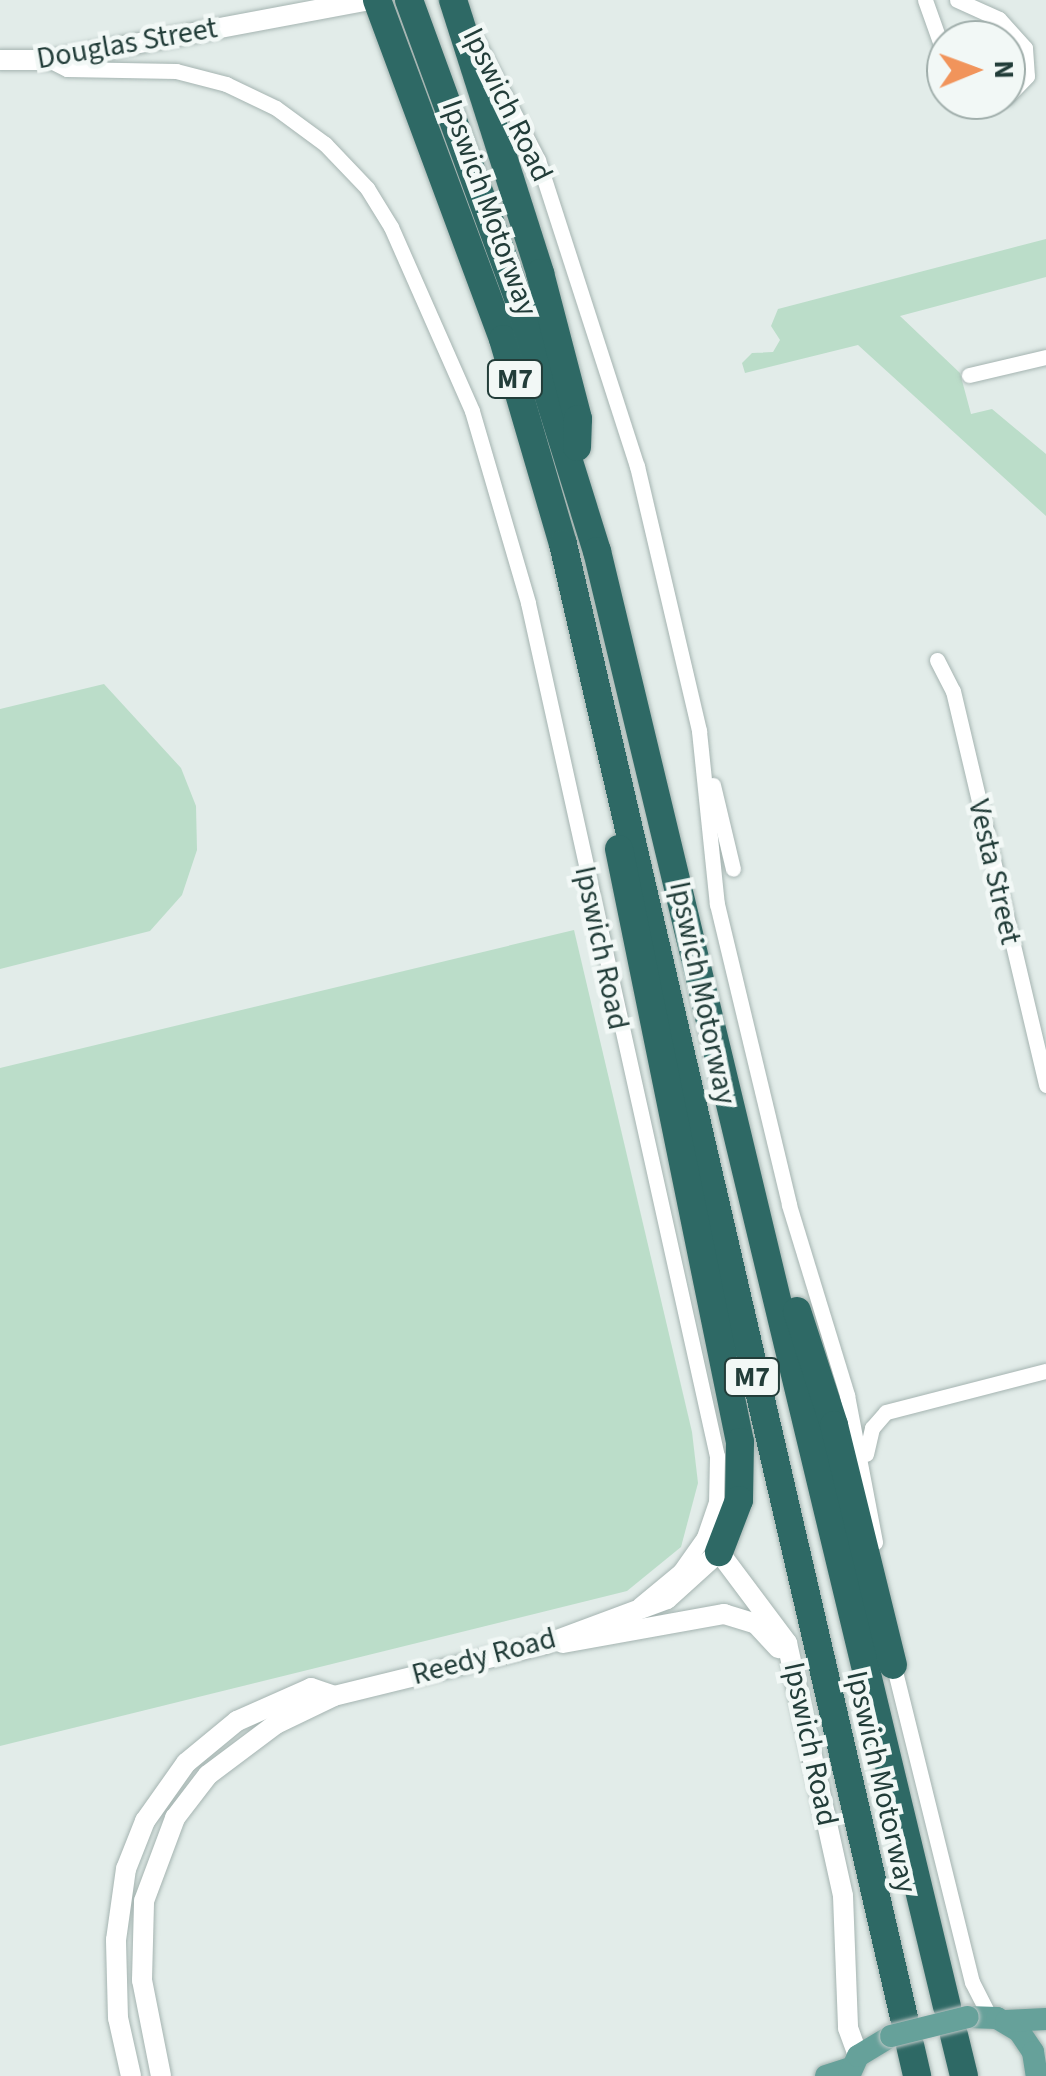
<!DOCTYPE html>
<style>
body{margin:0}
#map{position:relative;width:1046px;height:2076px;overflow:hidden;background:#e2ece9;font-family:"Source Sans 3",sans-serif}
div>[style]{position:absolute}
.green>*{inset:0;background:#bbddc9}
.roads{filter:drop-shadow(0 0 2px #a5b4b1) drop-shadow(0 0 2px #a5b4b1)}
.street>*{height:15px;margin:-7.5px;padding:0 7.5px;transform-origin:7.5px;border-radius:7.5px;background:#fff}
.secondary>*{height:20px;margin:-10px;padding:0 10px;transform-origin:10px;border-radius:10px;background:#fff}
.primary>*{height:22px;margin:-11px;padding:0 11px;transform-origin:11px;border-radius:11px;background:#66a19a}
.highway>*{height:28px;margin:-14px;padding:0 14px;transform-origin:14px;border-radius:14px;background:#2e6965}
.bridges{filter:drop-shadow(0 0 2px #c1c9c8) drop-shadow(0 0 2px #c1c9c8)}
.primary-bridge>*{height:22px;margin:-11px;padding:0 11px;transform-origin:11px;border-radius:11px;background:#66a19a}
span{translate:-50% -50%;white-space:nowrap;text-align:center;line-height:1.15;-webkit-text-stroke:9px #f2f8f6;paint-order:stroke}
.shield-label span{padding:2px 8px;background:#f2f8f6;border:2px solid;border-radius:8px;-webkit-text-stroke-width:0}
.shield-label{font-size:28px;color:#223d39;font-weight:700}
.street-label{font-size:30px;color:#223d39}
.north{position:absolute;left:926px;top:20px;width:100px;height:100px;box-sizing:border-box;background:#f2f8f6;border:2px solid #9fadaa;border-radius:50%;rotate:89deg;font-size:28px;font-weight:700;line-height:40px;text-align:center;color:#223d39}
.north::after{content:'';display:block;margin:auto;width:35px;height:45px;background:#f1945b;clip-path:polygon(50% 0,100% 100%,50% 72%,0 100%)}
</style>
<div id="map">
<div class="green">
<div style="clip-path:polygon(1046px 239px,1046px 277px,900px 316px,960px 373px,971px 414px,992px 409px,1046px 454px,1046px 516px,858px 345px,745px 373px,742px 363px,752px 353px,773px 352px,780px 340px,771px 326px,778px 309px)"></div>
<div style="clip-path:polygon(104px 684px,181px 768px,196px 806px,197px 850px,182px 895px,150px 931px,0 969px,0 709px)"></div>
<div style="clip-path:polygon(574px 930px,692px 1432px,698px 1483px,681px 1547px,627px 1591px,0 1746px,0 1068px)"></div>
</div>
<div class="roads">
<div class="street">
<div style="left:925px;top:0;width:63px;rotate:70.4deg"></div>
<div style="left:957px;top:0;width:46px;rotate:24.3deg"></div>
<div style="left:999px;top:19px;width:39px;rotate:48deg"></div>
<div style="left:1025px;top:48px;width:28px;rotate:86deg"></div>
<div style="left:1027px;top:76px;width:30px;rotate:134deg"></div>
<div style="left:476px;top:39px;width:136px;rotate:62.9deg"></div>
<div style="left:538px;top:160px;width:322px;rotate:72.1deg"></div>
<div style="left:637px;top:466px;width:272px;rotate:76.8deg"></div>
<div style="left:699px;top:731px;width:174px;rotate:84.1deg"></div>
<div style="left:717px;top:904px;width:309px;rotate:76.5deg"></div>
<div style="left:789px;top:1205px;width:199px;rotate:73deg"></div>
<div style="left:847px;top:1395px;width:150px;rotate:79.2deg"></div>
<div style="left:49px;top:60px;width:20px;rotate:27deg"></div>
<div style="left:67px;top:69px;width:109px;rotate:1.1deg"></div>
<div style="left:176px;top:71px;width:52px;rotate:14.6deg"></div>
<div style="left:226px;top:84px;width:55px;rotate:25.6deg"></div>
<div style="left:276px;top:108px;width:61px;rotate:36.3deg"></div>
<div style="left:325px;top:144px;width:61px;rotate:46.3deg"></div>
<div style="left:367px;top:188px;width:46px;rotate:58.4deg"></div>
<div style="left:391px;top:227px;width:201px;rotate:66.2deg"></div>
<div style="left:472px;top:411px;width:200px;rotate:73.7deg"></div>
<div style="left:528px;top:603px;width:874px;rotate:77.51deg"></div>
<div style="left:717px;top:1456px;width:46px;rotate:91.2deg"></div>
<div style="left:716px;top:1502px;width:37px;rotate:109deg"></div>
<div style="left:704px;top:1537px;width:42px;rotate:125.2deg"></div>
<div style="left:680px;top:1571px;width:53px;rotate:140.3deg"></div>
<div style="left:969px;top:375px;width:79px;rotate:-13.2deg"></div>
<div style="left:937px;top:660px;width:35px;rotate:63deg"></div>
<div style="left:953px;top:691px;width:405px;rotate:76.7deg"></div>
<div style="left:713px;top:785px;width:86px;rotate:76.6deg"></div>
<div style="left:866px;top:1454px;width:27px;rotate:-77deg"></div>
<div style="left:872px;top:1428px;width:21px;rotate:-49deg"></div>
<div style="left:886px;top:1412px;width:165px;rotate:-14.4deg"></div>
<div style="left:892px;top:1659px;width:333px;rotate:76.1deg"></div>
<div style="left:972px;top:1982px;width:38px;rotate:63deg"></div>
</div>
<div class="secondary">
<div style="left:0;top:60px;width:49px"></div>
<div style="left:49px;top:60px;width:328px;rotate:-10.6deg"></div>
<div style="left:563px;top:1643px;width:164px;rotate:-10.2deg"></div>
<div style="left:724px;top:1614px;width:34px;rotate:17deg"></div>
<div style="left:756px;top:1624px;width:33px;rotate:47deg"></div>
<div style="left:131px;top:2076px;width:59px;rotate:-102.6deg"></div>
<div style="left:118px;top:2018px;width:78px;rotate:-91.5deg"></div>
<div style="left:116px;top:1940px;width:72px;rotate:-82deg"></div>
<div style="left:126px;top:1869px;width:52px;rotate:-68.4deg"></div>
<div style="left:145px;top:1821px;width:71px;rotate:-54.7deg"></div>
<div style="left:186px;top:1763px;width:66px;rotate:-39.5deg"></div>
<div style="left:237px;top:1721px;width:81px;rotate:-24deg"></div>
<div style="left:311px;top:1688px;width:24px;rotate:19deg"></div>
<div style="left:161px;top:2076px;width:98px;rotate:-101.2deg"></div>
<div style="left:142px;top:1980px;width:79px;rotate:-88.5deg"></div>
<div style="left:144px;top:1901px;width:89px;rotate:-69.5deg"></div>
<div style="left:175px;top:1818px;width:54px;rotate:-52.5deg"></div>
<div style="left:208px;top:1775px;width:85px;rotate:-36.9deg"></div>
<div style="left:276px;top:1724px;width:64px;rotate:-25.8deg"></div>
<div style="left:334px;top:1696px;width:218px;rotate:-13.8deg"></div>
<div style="left:546px;top:1644px;width:129px;rotate:-20.4deg"></div>
<div style="left:667px;top:1599px;width:70px;rotate:-42.1deg"></div>
<div style="left:719px;top:1552px;width:114px;rotate:53.2deg"></div>
<div style="left:787px;top:1643px;width:259px;rotate:77.5deg"></div>
<div style="left:843px;top:1896px;width:132px;rotate:87.8deg"></div>
<div style="left:848px;top:2028px;width:30px;rotate:70deg"></div>
</div>
<div class="primary">
<div style="left:968px;top:2017px;width:29px;rotate:2deg"></div>
<div style="left:997px;top:2018px;width:26px;rotate:31deg"></div>
<div style="left:1019px;top:2031px;width:25px;rotate:56deg"></div>
<div style="left:1033px;top:2052px;width:24px;rotate:81deg"></div>
<div style="left:1006px;top:2021px;width:40px;rotate:-2.9deg"></div>
<div style="left:826px;top:2076px;width:26px;rotate:-18deg"></div>
<div style="left:849px;top:2076px;width:22px;rotate:-66deg"></div>
<div style="left:858px;top:2056px;width:39px;rotate:-31deg"></div>
</div>
<div class="highway">
<div style="left:377px;top:0;width:362px;rotate:69.6deg"></div>
<div style="left:503px;top:339px;width:214px;rotate:73.7deg"></div>
<div style="left:563px;top:544px;width:1513px;rotate:76.97deg"></div>
<div style="left:409px;top:0;width:320px;rotate:69.9deg"></div>
<div style="left:519px;top:301px;width:262px;rotate:72.7deg"></div>
<div style="left:597px;top:551px;width:1497px;rotate:76.48deg"></div>
<div style="left:453px;top:0;width:287px;rotate:72.3deg"></div>
<div style="left:540px;top:273px;width:151px;rotate:75.4deg"></div>
<div style="left:578px;top:419px;width:28px;rotate:92deg"></div>
<div style="left:619px;top:849px;width:605px;rotate:78.47deg"></div>
<div style="left:740px;top:1442px;width:58px;rotate:91deg"></div>
<div style="left:739px;top:1500px;width:56px;rotate:111deg"></div>
<div style="left:797px;top:1311px;width:120px;rotate:72deg"></div>
<div style="left:834px;top:1425px;width:247px;rotate:76.2deg"></div>
<div style="left:954px;top:2035px;width:42px;rotate:76.3deg"></div>
<div style="left:910px;top:2045px;width:32px;rotate:77deg"></div>
</div>
</div>
<div class="bridges">
<div class="primary-bridge">
<div style="left:891px;top:2036px;width:79px;rotate:-13.9deg"></div>
</div>
</div>
<div class="shield-label">
<span style="left:515px;top:379px">M7</span>
<span style="left:752px;top:1377px">M7</span>
</div>
<div class="street-label">
<span style="left:127px;top:44px;rotate:-10deg">Douglas Street</span>
<span style="left:507px;top:105px;rotate:64deg">Ipswich Road</span>
<span style="left:489px;top:208px;rotate:70deg">Ipswich Motorway</span>
<span style="left:994px;top:872px;rotate:77deg">Vesta Street</span>
<span style="left:601px;top:948px;rotate:78deg">Ipswich Road</span>
<span style="left:702px;top:993px;rotate:78deg">Ipswich Motorway</span>
<span style="left:484px;top:1657px;rotate:-15deg">Reedy Road</span>
<span style="left:810px;top:1744px;rotate:78deg">Ipswich Road</span>
<span style="left:881px;top:1782px;rotate:77deg">Ipswich Motorway</span>
</div>
<div class="north">N</div>
</div>
